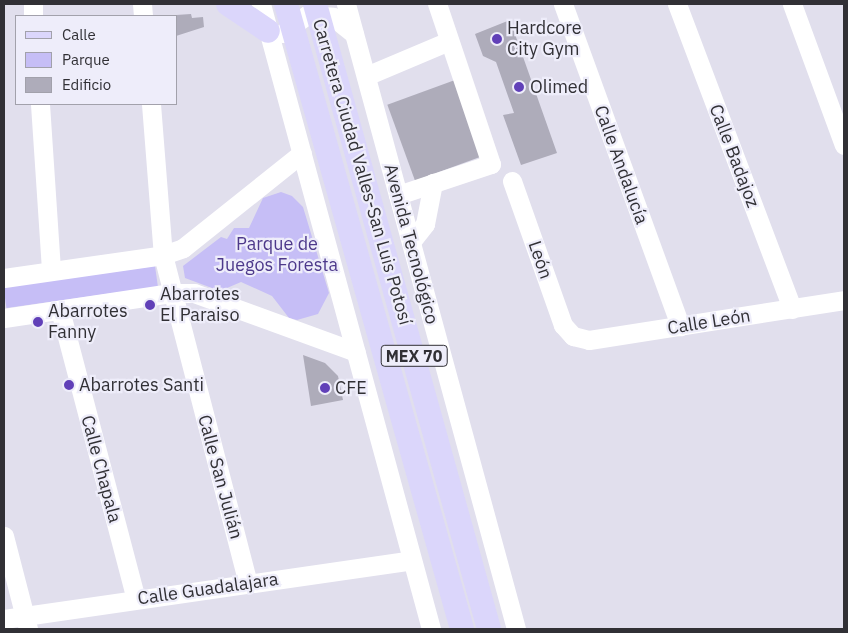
<!DOCTYPE html>
<meta charset="utf-8">
<style>
body{margin:0}
#map{position:relative;width:848px;height:633px;overflow:hidden;background:#e1dfed;font-family:"IBM Plex Sans",sans-serif}
div>[style]{position:absolute}
.green>*{inset:0;background:#c6bef6;transform-origin:0 0}
.building>*{inset:0;background:#aeacba;transform-origin:0 0}
.minor>*{height:19px;margin:-9.5px;padding:0 9.5px;transform-origin:9.5px;border-radius:9.5px;background:#fff}
.major>*{height:24px;margin:-12px;padding:0 12px;transform-origin:12px;border-radius:12px;background:#dbd6fb}
.dots>*{width:14px;height:14px;translate:-50% -50%;box-sizing:border-box;border:2px solid #eeedfa;border-radius:50%}
span{translate:-50% -50%;white-space:nowrap;text-align:center;line-height:1.15;-webkit-text-stroke:4.5px #eeedfa;paint-order:stroke}
.shield-label span{padding:1px 4px;background:#eeedfa;border:1px solid;border-radius:4px;-webkit-text-stroke-width:0}
.shield-label{font-size:16px;color:#313035;font-weight:700}
.poi-label{font-size:18px;color:#313035}
.left{translate:0 -50%;text-align:left}
.street-label{font-size:18px;color:#313035}
.park-label{font-size:18px;color:#4d398b}
.frame{position:absolute;inset:0;border:5px solid #313035;pointer-events:none}
.legend{position:absolute;left:15px;top:15px;width:162px;height:90px;box-sizing:border-box;background:#eeedfa;border:1px solid #a2a1ab;margin:0;padding:6px 9px;list-style:none;font-size:15px;color:#313035}
.legend li{display:flex;align-items:center;gap:10px;height:25px}
.legend b{width:25px;border:1px solid #a2a1ab}
</style>
<div id="map">
<div class="green">
<div style="clip-path:polygon(281px 192px,292px 196px,303px 207px,329px 293px,318px 314px,297px 320px,289px 318px,272px 296px,241px 282px,220px 291px,185px 278px,183px 266px,221px 237px,227px 239px,234px 228px,249px 228px,263px 198px)"></div>
<div style="left:155px;top:266px;width:21px;height:153px;rotate:82deg"></div>
</div>
<div class="building">
<div style="clip-path:polygon(191px 14px,192px 18px,203px 17px,204px 27px,176px 36px,176px 15px)"></div>
<div style="clip-path:polygon(510px 20px,557px 153px,521px 165px,503px 115px,514px 113px,496px 62px,483px 56px,475px 34px)"></div>
<div style="left:455px;top:80px;width:81px;height:72px;rotate:70deg"></div>
<div style="clip-path:polygon(303px 355px,325px 363px,338px 376px,343px 400px,311px 406px)"></div>
</div>
<div class="minor">
<div style="left:33px;top:4px;width:12px;rotate:90deg"></div>
<div style="left:142px;top:4px;width:12px;rotate:85deg"></div>
<div style="left:261px;top:4px;width:648px;rotate:74.78deg"></div>
<div style="left:346px;top:4px;width:648px;rotate:74.78deg"></div>
<div style="left:563px;top:4px;width:343px;rotate:70deg"></div>
<div style="left:677px;top:4px;width:326px;rotate:69.3deg"></div>
<div style="left:792px;top:4px;width:150px;rotate:69.8deg"></div>
<div style="left:283px;top:33px;width:30px;rotate:-37deg"></div>
<div style="left:307px;top:15px;width:26px;rotate:4deg"></div>
<div style="left:333px;top:17px;width:27px;rotate:39deg"></div>
<div style="left:366px;top:76px;width:90px;rotate:-22.9deg"></div>
<div style="left:40px;top:104px;width:167px;rotate:86.2deg"></div>
<div style="left:151px;top:104px;width:151px;rotate:85.5deg"></div>
<div style="left:163px;top:255px;width:340px;rotate:75.5deg"></div>
<div style="left:512px;top:181px;width:153px;rotate:70.5deg"></div>
<div style="left:563px;top:325px;width:15px;rotate:48deg"></div>
<div style="left:573px;top:336px;width:16px;rotate:14deg"></div>
<div style="left:589px;top:340px;width:258px;rotate:-8.9deg"></div>
<div style="left:398px;top:195px;width:98px;rotate:-18.4deg"></div>
<div style="left:491px;top:164px;width:169px;rotate:-108.6deg"></div>
<div style="left:411px;top:242px;width:23px;rotate:-52deg"></div>
<div style="left:425px;top:224px;width:42px;rotate:-79deg"></div>
<div style="left:4px;top:278px;width:161px;rotate:-8.2deg"></div>
<div style="left:163px;top:255px;width:21px;rotate:-19deg"></div>
<div style="left:183px;top:248px;width:152px;rotate:-38.6deg"></div>
<div style="left:60px;top:310px;width:299px;rotate:75.3deg"></div>
<div style="left:4px;top:318px;width:169px;rotate:-8.5deg"></div>
<div style="left:171px;top:293px;width:23px"></div>
<div style="left:194px;top:293px;width:172px;rotate:20deg"></div>
<div style="left:4px;top:536px;width:96px;rotate:75.5deg"></div>
<div style="left:4px;top:619px;width:412px;rotate:-8.2deg"></div>
</div>
<div class="major">
<div style="left:228px;top:4px;width:48px;rotate:34deg"></div>
<div style="left:286px;top:4px;width:649px;rotate:74.27deg"></div>
<div style="left:315px;top:4px;width:649px;rotate:74.44deg"></div>
</div>
<div class="dots">
<div style="left:497px;top:39px;background:#6140b8"></div>
<div style="left:519px;top:87px;background:#6140b8"></div>
<div style="left:150px;top:305px;background:#6140b8"></div>
<div style="left:38px;top:322px;background:#6140b8"></div>
<div style="left:69px;top:385px;background:#6140b8"></div>
<div style="left:325px;top:388px;background:#6140b8"></div>
</div>
<div class="shield-label">
<span style="left:414px;top:356px">MEX 70</span>
</div>
<div class="poi-label">
<span class="left" style="left:507px;top:39px">Hardcore<br>City Gym</span>
<span class="left" style="left:530px;top:87px">Olimed</span>
<span class="left" style="left:160px;top:305px">Abarrotes<br>El Paraiso</span>
<span class="left" style="left:48px;top:322px">Abarrotes<br>Fanny</span>
<span class="left" style="left:79px;top:385px">Abarrotes Santi</span>
<span class="left" style="left:335px;top:388px">CFE</span>
</div>
<div class="street-label">
<span style="left:734px;top:156px;rotate:69deg">Calle Badajoz</span>
<span style="left:621px;top:165px;rotate:70deg">Calle Andalucía</span>
<span style="left:362px;top:172px;rotate:74deg">Carretera Ciudad Valles-San Luis Potosí</span>
<span style="left:411px;top:244px;rotate:75deg">Avenida Tecnológico</span>
<span style="left:540px;top:260px;rotate:71deg">León</span>
<span style="left:709px;top:322px;rotate:-9deg">Calle León</span>
<span style="left:101px;top:469px;rotate:75deg">Calle Chapala</span>
<span style="left:220px;top:477px;rotate:75deg">Calle San Julián</span>
<span style="left:208px;top:589px;rotate:-8deg">Calle Guadalajara</span>
</div>
<div class="park-label">
<span style="left:277px;top:255px">Parque de<br>Juegos Foresta</span>
</div>
<div class="frame"></div>
<ul class="legend">
<li><b style="height:6px;background:#dbd6fb"></b>Calle</li>
<li><b style="height:14px;background:#c6bef6"></b>Parque</li>
<li><b style="height:14px;background:#aeacba"></b>Edificio</li>
</ul>
</div>
